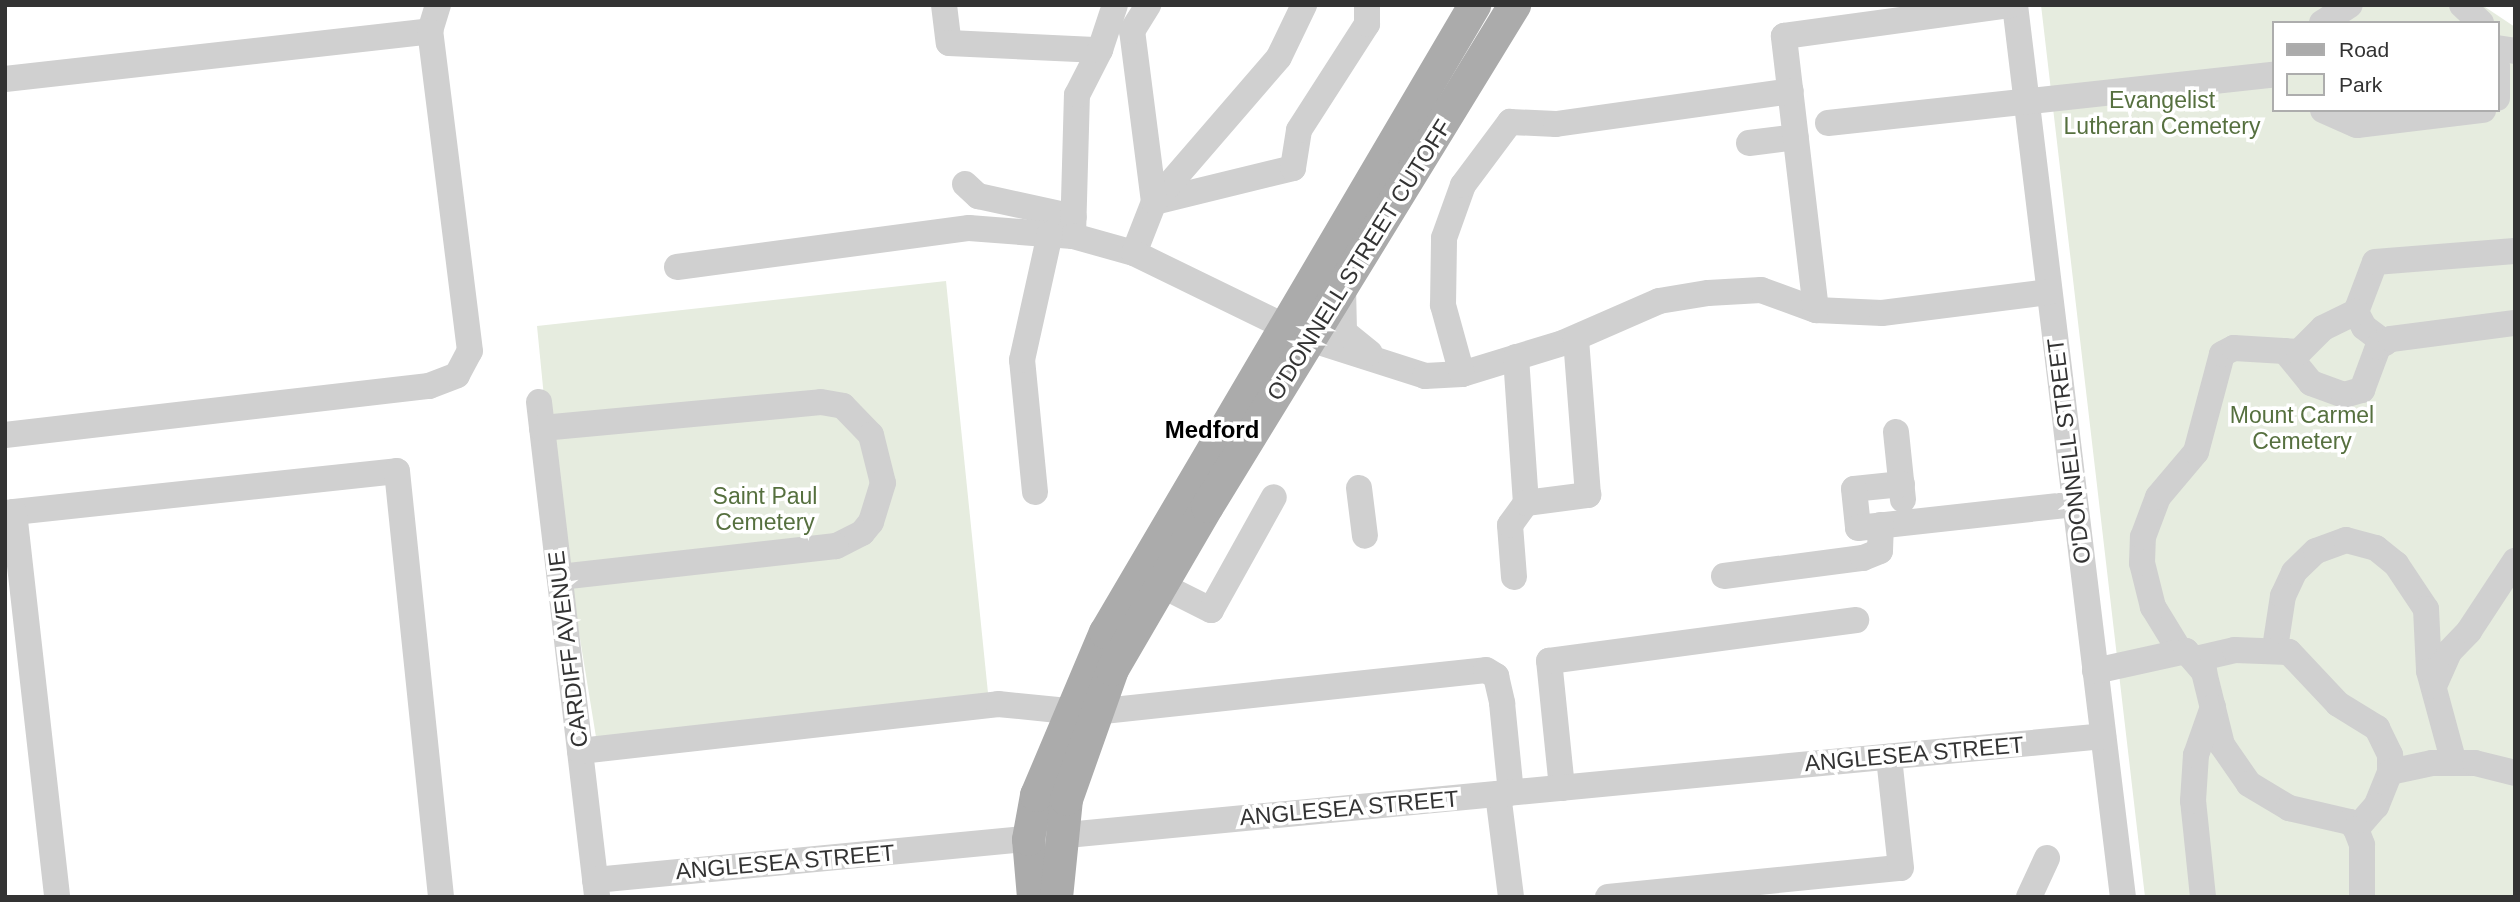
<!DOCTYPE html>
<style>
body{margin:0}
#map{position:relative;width:2520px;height:902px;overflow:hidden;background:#fff;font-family:Helvetica,sans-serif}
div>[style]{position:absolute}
.green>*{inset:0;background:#e6ecdf}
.minor>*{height:26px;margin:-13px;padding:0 13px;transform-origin:13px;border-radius:13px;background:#d0d0d0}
.major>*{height:33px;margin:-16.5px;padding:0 16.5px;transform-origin:16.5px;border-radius:16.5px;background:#ababab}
span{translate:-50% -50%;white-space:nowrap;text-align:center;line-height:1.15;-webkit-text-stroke:7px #fff;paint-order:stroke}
.park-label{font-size:23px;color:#56703f}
.street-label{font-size:23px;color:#333}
.neighbourhood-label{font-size:24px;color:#000;font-weight:700}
.frame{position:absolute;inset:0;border:7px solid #333;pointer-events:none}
.legend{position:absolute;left:2272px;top:21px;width:228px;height:91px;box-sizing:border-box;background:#fff;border:2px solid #adadad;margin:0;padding:9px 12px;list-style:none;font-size:21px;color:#333}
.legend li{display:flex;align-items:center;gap:14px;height:35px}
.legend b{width:35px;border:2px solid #adadad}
</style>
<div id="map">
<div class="green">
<div style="clip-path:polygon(evenodd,2041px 5px,2482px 5px,2515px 27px,2515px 897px,2145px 897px,2041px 5px,2273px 23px,2497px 23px,2497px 110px,2273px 110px,2273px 23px)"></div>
<div style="clip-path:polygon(946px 281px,988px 693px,596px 737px,549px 448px,537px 326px)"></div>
</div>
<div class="minor">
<div style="left:944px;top:5px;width:38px;rotate:83deg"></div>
<div style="left:949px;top:43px;width:151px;rotate:2.7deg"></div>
<div style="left:2015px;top:5px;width:899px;rotate:83.1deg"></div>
<div style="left:2462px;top:5px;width:26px;rotate:43deg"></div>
<div style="left:2322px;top:23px;width:33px;rotate:-33deg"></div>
<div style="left:2497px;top:48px;width:18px;rotate:9deg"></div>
<div style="left:2497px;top:65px;width:33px;rotate:90deg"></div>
<div style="left:5px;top:79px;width:428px;rotate:-6.4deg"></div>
<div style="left:430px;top:31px;width:27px;rotate:-73deg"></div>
<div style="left:2323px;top:110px;width:37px;rotate:24deg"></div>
<div style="left:2357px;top:125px;width:127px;rotate:-6.8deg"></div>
<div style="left:1828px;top:123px;width:448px;rotate:-6.2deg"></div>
<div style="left:1749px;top:143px;width:47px;rotate:-7.3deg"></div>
<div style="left:965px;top:184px;width:18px;rotate:43deg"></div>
<div style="left:978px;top:196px;width:98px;rotate:12.3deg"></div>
<div style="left:1154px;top:202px;width:143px;rotate:-13.7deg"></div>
<div style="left:1293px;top:168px;width:38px;rotate:-81deg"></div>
<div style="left:1299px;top:130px;width:126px;rotate:-57.3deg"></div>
<div style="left:1367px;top:24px;width:19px;rotate:-90deg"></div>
<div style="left:1154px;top:202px;width:191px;rotate:-49.2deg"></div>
<div style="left:1279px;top:57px;width:58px;rotate:-64.3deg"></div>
<div style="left:1073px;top:236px;width:141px;rotate:-88.4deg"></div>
<div style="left:1077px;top:95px;width:51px;rotate:-62.9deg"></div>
<div style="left:1100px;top:50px;width:47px;rotate:-71.6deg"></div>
<div style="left:1134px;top:253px;width:55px;rotate:-68.6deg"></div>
<div style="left:1154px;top:202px;width:172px;rotate:-97.3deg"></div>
<div style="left:1132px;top:31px;width:31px;rotate:-58deg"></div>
<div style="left:677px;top:267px;width:295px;rotate:-7.6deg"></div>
<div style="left:969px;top:228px;width:104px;rotate:4.4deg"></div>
<div style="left:1073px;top:236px;width:63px;rotate:15.6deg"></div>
<div style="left:1134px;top:253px;width:196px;rotate:26deg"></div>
<div style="left:1310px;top:339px;width:121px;rotate:17.8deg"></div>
<div style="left:1425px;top:376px;width:37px;rotate:-3deg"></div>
<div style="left:1462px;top:374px;width:106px;rotate:-17.1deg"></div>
<div style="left:1563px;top:343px;width:105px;rotate:-23.6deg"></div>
<div style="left:1659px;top:301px;width:50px;rotate:-9.3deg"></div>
<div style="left:1708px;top:293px;width:53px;rotate:-3.2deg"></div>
<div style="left:1761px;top:290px;width:59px;rotate:20deg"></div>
<div style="left:1816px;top:310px;width:66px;rotate:2.6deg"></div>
<div style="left:1882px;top:313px;width:168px;rotate:-7.2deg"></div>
<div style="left:1343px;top:287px;width:45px;rotate:88.7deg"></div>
<div style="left:1344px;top:332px;width:33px;rotate:39deg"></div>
<div style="left:1816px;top:310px;width:276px;rotate:-96.7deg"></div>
<div style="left:1784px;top:36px;width:229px;rotate:-7.8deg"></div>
<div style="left:2385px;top:343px;width:26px;rotate:-143deg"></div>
<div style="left:2364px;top:327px;width:17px;rotate:-118deg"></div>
<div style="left:2356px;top:312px;width:53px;rotate:-69.2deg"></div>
<div style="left:2375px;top:262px;width:140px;rotate:-4.5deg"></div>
<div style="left:2285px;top:351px;width:41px;rotate:50.9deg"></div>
<div style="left:2311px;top:383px;width:35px;rotate:20deg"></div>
<div style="left:2344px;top:395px;width:19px;rotate:-16deg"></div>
<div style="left:2362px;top:390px;width:46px;rotate:-69.6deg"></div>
<div style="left:2378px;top:347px;width:15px;rotate:-32deg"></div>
<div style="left:2391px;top:339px;width:125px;rotate:-7.4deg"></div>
<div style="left:1516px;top:357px;width:146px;rotate:86.1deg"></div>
<div style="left:1462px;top:374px;width:72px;rotate:-105.4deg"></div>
<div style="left:1443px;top:305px;width:67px;rotate:-89.1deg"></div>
<div style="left:1444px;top:238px;width:56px;rotate:-70.3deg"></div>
<div style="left:1463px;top:185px;width:79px;rotate:-53.3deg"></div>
<div style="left:1510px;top:122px;width:46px;rotate:2.5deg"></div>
<div style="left:1556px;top:124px;width:237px;rotate:-8deg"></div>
<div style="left:539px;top:402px;width:498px;rotate:83.3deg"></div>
<div style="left:542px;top:428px;width:280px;rotate:-5.3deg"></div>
<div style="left:821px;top:402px;width:22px;rotate:10deg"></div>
<div style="left:843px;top:406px;width:40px;rotate:46deg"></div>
<div style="left:871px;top:435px;width:49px;rotate:76deg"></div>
<div style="left:883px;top:483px;width:41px;rotate:107.1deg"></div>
<div style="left:871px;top:522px;width:14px;rotate:129deg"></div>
<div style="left:862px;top:533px;width:29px;rotate:153deg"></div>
<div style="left:836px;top:546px;width:278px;rotate:173.6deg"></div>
<div style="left:1896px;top:432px;width:68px;rotate:84.1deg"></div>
<div style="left:5px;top:435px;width:427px;rotate:-6.6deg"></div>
<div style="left:429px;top:386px;width:30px;rotate:-21deg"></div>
<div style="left:457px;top:375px;width:27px;rotate:-62deg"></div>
<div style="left:470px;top:351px;width:322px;rotate:-97.1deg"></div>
<div style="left:1902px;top:484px;width:48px;rotate:174.1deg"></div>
<div style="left:1854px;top:489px;width:39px;rotate:84deg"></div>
<div style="left:1858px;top:528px;width:218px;rotate:-6.3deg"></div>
<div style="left:1359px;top:488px;width:48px;rotate:82.9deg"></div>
<div style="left:1035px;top:492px;width:133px;rotate:-95.6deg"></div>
<div style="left:1022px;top:360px;width:129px;rotate:-77.5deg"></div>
<div style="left:14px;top:512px;width:385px;rotate:-6.1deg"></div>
<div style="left:397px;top:471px;width:428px;rotate:84.1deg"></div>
<div style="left:5px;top:513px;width:9px;rotate:-6deg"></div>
<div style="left:14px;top:512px;width:387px;rotate:83.6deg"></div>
<div style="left:1724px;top:576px;width:140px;rotate:-7.4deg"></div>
<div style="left:1863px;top:558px;width:18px;rotate:-22deg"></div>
<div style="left:1880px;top:551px;width:26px;rotate:-88deg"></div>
<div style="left:1514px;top:577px;width:52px;rotate:-94.4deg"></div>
<div style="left:1510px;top:525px;width:27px;rotate:-54deg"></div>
<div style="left:1526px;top:503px;width:63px;rotate:-7.4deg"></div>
<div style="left:1588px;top:495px;width:157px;rotate:-94.4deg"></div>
<div style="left:1161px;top:585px;width:56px;rotate:26.6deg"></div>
<div style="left:1211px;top:610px;width:129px;rotate:-60.9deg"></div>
<div style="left:2275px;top:648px;width:53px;rotate:-81.3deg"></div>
<div style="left:2283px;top:596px;width:26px;rotate:-65deg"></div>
<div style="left:2294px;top:572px;width:30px;rotate:-44deg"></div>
<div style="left:2316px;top:551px;width:32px;rotate:-20deg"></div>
<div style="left:2346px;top:540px;width:31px;rotate:15deg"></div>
<div style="left:2376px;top:548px;width:26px;rotate:39deg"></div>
<div style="left:2396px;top:564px;width:54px;rotate:56.3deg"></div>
<div style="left:2426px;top:609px;width:62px;rotate:87.2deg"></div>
<div style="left:2429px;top:671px;width:95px;rotate:74.8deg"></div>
<div style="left:2180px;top:651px;width:52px;rotate:-121.5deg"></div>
<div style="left:2153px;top:607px;width:45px;rotate:-104deg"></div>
<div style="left:2142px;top:563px;width:26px;rotate:-88deg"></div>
<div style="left:2143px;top:537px;width:43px;rotate:-69.4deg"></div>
<div style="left:2158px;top:497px;width:59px;rotate:-49.8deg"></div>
<div style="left:2196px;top:452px;width:101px;rotate:-75.1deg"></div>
<div style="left:2222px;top:354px;width:13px;rotate:-27deg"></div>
<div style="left:2234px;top:348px;width:65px;rotate:3.5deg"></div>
<div style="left:2299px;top:352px;width:34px;rotate:-45deg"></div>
<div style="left:2323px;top:328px;width:37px;rotate:-26deg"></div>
<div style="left:2196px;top:659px;width:40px;rotate:-13deg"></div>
<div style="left:2235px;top:650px;width:54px;rotate:2.1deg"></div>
<div style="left:2289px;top:652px;width:71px;rotate:46.7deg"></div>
<div style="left:2338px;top:704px;width:46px;rotate:31.6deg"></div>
<div style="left:2377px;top:728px;width:30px;rotate:64deg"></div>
<div style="left:2390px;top:755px;width:17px;rotate:90deg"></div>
<div style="left:2390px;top:772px;width:37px;rotate:112deg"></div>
<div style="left:2376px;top:806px;width:30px;rotate:131deg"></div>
<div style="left:2095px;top:671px;width:93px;rotate:-12.4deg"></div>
<div style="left:2186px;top:651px;width:28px;rotate:49deg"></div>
<div style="left:2204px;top:672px;width:75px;rotate:76.1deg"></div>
<div style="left:2222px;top:745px;width:47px;rotate:55.3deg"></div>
<div style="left:2249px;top:784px;width:47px;rotate:31deg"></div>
<div style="left:2289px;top:808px;width:63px;rotate:12.9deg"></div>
<div style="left:2350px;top:822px;width:9px;rotate:49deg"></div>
<div style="left:2356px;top:829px;width:17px;rotate:69deg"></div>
<div style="left:2362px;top:845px;width:52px;rotate:90deg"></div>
<div style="left:2434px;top:686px;width:37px;rotate:-66deg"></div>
<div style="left:2449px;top:652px;width:29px;rotate:-46deg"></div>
<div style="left:2469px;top:631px;width:84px;rotate:-56.7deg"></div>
<div style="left:1094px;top:712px;width:394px;rotate:-6.1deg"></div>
<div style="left:1486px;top:670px;width:12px;rotate:31deg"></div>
<div style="left:1496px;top:676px;width:28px;rotate:77deg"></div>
<div style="left:1502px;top:703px;width:90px;rotate:84.3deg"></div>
<div style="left:580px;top:751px;width:421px;rotate:-6.4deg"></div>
<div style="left:998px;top:704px;width:70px;rotate:5.7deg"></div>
<div style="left:2390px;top:772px;width:43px;rotate:-12.1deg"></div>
<div style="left:2432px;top:763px;width:43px"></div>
<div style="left:2475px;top:763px;width:41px;rotate:14deg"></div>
<div style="left:1562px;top:788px;width:128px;rotate:-95.8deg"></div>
<div style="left:1549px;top:661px;width:310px;rotate:-7.6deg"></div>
<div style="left:1498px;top:794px;width:104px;rotate:82.8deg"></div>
<div style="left:595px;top:880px;width:1515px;rotate:-5.45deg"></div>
<div style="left:1608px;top:897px;width:294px;rotate:-5.7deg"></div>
<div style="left:1901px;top:868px;width:112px;rotate:-96.2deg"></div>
<div style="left:2029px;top:897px;width:43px;rotate:-65.2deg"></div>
<div style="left:2203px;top:897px;width:97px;rotate:-95.9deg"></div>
<div style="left:2193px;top:801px;width:46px;rotate:-86.3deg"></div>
<div style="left:2196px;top:755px;width:51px;rotate:-70.5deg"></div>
</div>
<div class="major">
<div style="left:1033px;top:897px;width:58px;rotate:-94.9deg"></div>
<div style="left:1028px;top:839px;width:45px;rotate:-79.7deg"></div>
<div style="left:1036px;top:795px;width:177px;rotate:-67.1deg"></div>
<div style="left:1105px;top:632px;width:728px;rotate:-59.52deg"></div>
<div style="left:1056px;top:897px;width:99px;rotate:-84.2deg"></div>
<div style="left:1066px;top:799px;width:138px;rotate:-70.5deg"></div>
<div style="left:1112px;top:669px;width:189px;rotate:-59.8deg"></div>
<div style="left:1207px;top:506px;width:588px;rotate:-58.5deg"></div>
</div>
<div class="park-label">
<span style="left:2162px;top:113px">Evangelist<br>Lutheran Cemetery</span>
<span style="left:2302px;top:428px">Mount Carmel<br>Cemetery</span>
<span style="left:765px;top:509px">Saint Paul<br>Cemetery</span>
</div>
<div class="street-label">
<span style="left:1359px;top:260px;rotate:-58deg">O'DONNELL STREET CUTOFF</span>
<span style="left:2069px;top:451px;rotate:-97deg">O'DONNELL STREET</span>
<span style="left:568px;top:649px;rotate:-97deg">CARDIFF AVENUE</span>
<span style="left:1914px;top:754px;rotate:-5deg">ANGLESEA STREET</span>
<span style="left:1349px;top:808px;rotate:-5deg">ANGLESEA STREET</span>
<span style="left:785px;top:862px;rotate:-5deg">ANGLESEA STREET</span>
</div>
<div class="neighbourhood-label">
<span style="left:1212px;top:430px">Medford</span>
</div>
<div class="frame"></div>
<ul class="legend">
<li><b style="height:9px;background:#ababab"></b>Road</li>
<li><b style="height:19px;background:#e6ecdf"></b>Park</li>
</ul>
</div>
